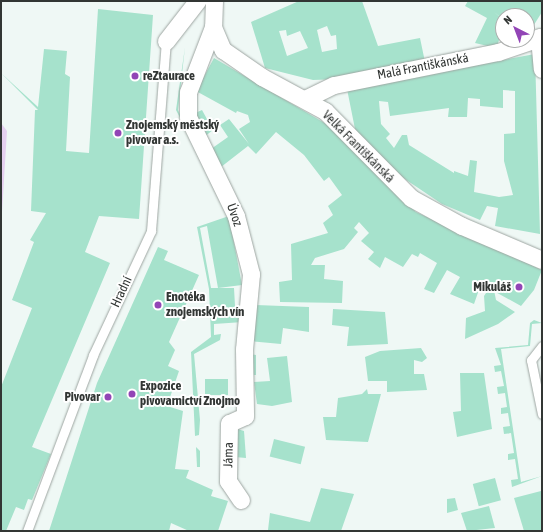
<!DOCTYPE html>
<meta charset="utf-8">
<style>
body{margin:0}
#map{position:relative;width:543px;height:532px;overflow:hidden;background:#eff8f5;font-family:"Asap Condensed",sans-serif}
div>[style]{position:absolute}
.green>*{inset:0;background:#e5d0f0}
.building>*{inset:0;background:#a6e2cc;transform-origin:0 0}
.roads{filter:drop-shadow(0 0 1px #9da5a1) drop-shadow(0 0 1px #9da5a1)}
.service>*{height:9px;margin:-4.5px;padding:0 4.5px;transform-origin:4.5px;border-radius:4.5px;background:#fff}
.minor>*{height:17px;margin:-8.5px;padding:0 8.5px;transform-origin:8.5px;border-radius:8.5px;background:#fff}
.dots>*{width:11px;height:11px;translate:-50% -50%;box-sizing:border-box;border:2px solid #fff;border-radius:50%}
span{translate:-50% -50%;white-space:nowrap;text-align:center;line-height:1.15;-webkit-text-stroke:4px #fff;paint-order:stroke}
.street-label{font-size:13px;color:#323634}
.poi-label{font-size:13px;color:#323634;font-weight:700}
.left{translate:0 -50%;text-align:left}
.right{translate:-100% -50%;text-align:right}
.frame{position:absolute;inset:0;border:2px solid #323634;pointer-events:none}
.north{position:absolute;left:495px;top:8px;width:40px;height:40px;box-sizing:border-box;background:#fff;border:1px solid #adafae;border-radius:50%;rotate:318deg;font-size:11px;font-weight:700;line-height:16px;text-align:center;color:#323634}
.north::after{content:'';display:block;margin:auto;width:14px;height:18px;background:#9245b6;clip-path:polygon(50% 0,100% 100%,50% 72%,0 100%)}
</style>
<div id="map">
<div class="green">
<div style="clip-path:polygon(1px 123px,7px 131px,1px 228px)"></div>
</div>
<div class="building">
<div style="clip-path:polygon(evenodd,299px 1px,362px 1px,378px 46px,420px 38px,425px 62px,340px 79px,313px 80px,265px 68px,251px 22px,299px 1px,327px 26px,331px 36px,336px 35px,337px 49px,322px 52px,317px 30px,327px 26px,299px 1px,286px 30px,287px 36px,300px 31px,308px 48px,287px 56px,279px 31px,286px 30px)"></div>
<div style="clip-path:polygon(468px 1px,542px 1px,542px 12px,527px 36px,527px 16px,503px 19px,494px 12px,500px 17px,496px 25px,503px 30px,496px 48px,475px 43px,487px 18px,465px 6px)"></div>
<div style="clip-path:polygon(98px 9px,153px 15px,139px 219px,99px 216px,85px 252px,110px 263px,32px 447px,51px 454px,32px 500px,28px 499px,24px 510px,16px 507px,6px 531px,1px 531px,1px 387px,32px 308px,12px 300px,34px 242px,30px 240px,46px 213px,31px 211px,35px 110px,38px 110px,1px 73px,38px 107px,44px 49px,67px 51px,65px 74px,70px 77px,66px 151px,89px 153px)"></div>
<div style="clip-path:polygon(185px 47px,178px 110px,193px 143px,176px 110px)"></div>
<div style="clip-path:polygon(evenodd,535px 54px,540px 234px,495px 226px,498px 208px,487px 206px,480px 220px,442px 204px,390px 169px,356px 134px,347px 89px,535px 54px,503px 90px,515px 91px,515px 133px,504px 134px,504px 161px,513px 195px,499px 197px,474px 192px,477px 161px,470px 160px,468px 176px,454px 171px,454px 173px,409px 145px,407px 135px,402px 135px,394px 148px,386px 138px,390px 134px,381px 124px,379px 101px,388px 102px,390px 116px,449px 108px,448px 117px,467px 117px,468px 98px,480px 99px,480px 106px,503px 108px,503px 90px)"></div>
<div style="clip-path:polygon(214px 58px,328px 125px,416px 212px,542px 270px,534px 290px,521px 306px,481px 284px,474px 304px,450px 294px,460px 277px,447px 270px,434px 293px,424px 289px,437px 263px,420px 253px,418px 257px,412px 254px,403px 267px,385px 257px,380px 268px,368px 259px,374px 252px,361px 241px,369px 233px,359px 222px,354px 228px,358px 232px,344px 249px,315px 258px,311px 265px,325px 265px,324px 279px,343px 281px,342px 303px,280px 302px,279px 282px,292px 280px,291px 244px,328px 233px,323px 223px,333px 215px,328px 206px,342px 195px,329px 177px,324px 181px,304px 155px,276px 132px,256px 154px,248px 146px,221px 167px,211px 149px,228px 137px,220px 125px,229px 119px,249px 144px,239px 129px,250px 122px,248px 115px,237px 111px,236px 113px,196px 91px)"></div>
<div style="clip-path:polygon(202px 110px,213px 130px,204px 137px,193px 114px)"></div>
<div style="clip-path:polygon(evenodd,229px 216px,242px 285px,218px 288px,234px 288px,235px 306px,244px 305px,243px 322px,214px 324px,214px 335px,221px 334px,220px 340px,194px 354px,200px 420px,199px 435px,195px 436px,191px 352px,211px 337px,209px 289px,197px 227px,229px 216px,207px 226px,218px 288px,211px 288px,200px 228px,207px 226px)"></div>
<div style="clip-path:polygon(158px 247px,168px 251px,164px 260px,199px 275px,169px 342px,175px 350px,168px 366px,179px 371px,167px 406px,183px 411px,175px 469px,189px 470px,186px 478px,213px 490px,211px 496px,228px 501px,218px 531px,189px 531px,171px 523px,169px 531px,49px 531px,97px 383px)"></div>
<div style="clip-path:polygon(490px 287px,494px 290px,496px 300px,515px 312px,498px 324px,465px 339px,466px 318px,485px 311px,484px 296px)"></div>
<div style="clip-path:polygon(256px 305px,309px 307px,309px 332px,283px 328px,281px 344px,250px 341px)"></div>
<div style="clip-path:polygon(333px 309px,385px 312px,388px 344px,347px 346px,349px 327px,332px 325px)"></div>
<div style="clip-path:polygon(534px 320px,542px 323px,532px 324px,530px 346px,501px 349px,521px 482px,542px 476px,512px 487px,511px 480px,518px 479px,515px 459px,508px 460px,508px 454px,514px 453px,511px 433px,504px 434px,503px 427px,510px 426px,508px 413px,501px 414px,501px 408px,507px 407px,505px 393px,498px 394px,497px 387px,504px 386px,501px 371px,495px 372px,494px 366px,501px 365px,495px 348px,528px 345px,530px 323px)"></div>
<div style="clip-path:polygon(421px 348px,427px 358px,422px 362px,414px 360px,414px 374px,424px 374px,427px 390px,387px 392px,387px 381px,368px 381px,365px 357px,380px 351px)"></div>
<div style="clip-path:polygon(250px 354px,256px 355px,256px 375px,248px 375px)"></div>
<div style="clip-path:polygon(287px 356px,292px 402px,272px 406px,257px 404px,254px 382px,270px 381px,267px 358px)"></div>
<div style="clip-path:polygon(460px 373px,484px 373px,492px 429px,457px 437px,453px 412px,461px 411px)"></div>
<div style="left:228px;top:379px;width:16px;height:23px;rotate:90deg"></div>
<div style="clip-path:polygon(367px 389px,368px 394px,381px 394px,368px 442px,326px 440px,323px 417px,336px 417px,338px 398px,362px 394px)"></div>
<div style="clip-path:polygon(234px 428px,244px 431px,246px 458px,235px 457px)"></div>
<div style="left:274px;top:439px;width:32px;height:18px;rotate:14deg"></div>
<div style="clip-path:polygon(196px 447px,200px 451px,200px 467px,197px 467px)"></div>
<div style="left:495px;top:478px;width:23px;height:23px;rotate:75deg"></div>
<div style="clip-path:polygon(321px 488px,354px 494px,341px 531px,268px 530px,270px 513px,310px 522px)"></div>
<div style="clip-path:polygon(541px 491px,542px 531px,524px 531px,514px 498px)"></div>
<div style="clip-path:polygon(455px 498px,458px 510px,447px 513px,447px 499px)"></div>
<div style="clip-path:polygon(489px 506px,495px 528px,467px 531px,461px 513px)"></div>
</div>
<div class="roads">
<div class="service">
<div style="left:542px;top:346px;width:18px;rotate:128deg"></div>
<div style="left:531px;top:360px;width:55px;rotate:78.5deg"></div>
<div style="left:27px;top:531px;width:188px;rotate:-69.4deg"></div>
<div style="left:93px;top:355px;width:137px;rotate:-64.9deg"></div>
<div style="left:151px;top:231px;width:191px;rotate:-85.5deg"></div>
</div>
<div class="minor">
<div style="left:214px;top:1px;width:26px;rotate:92deg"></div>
<div style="left:213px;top:27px;width:25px;rotate:67deg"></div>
<div style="left:223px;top:50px;width:47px;rotate:34.7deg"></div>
<div style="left:262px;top:77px;width:72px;rotate:28.4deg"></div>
<div style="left:325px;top:111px;width:122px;rotate:45.3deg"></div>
<div style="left:411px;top:198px;width:58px;rotate:28.8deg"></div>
<div style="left:462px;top:226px;width:87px;rotate:23deg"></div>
<div style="left:213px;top:27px;width:70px;rotate:111deg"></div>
<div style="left:188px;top:92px;width:25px;rotate:90deg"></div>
<div style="left:188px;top:117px;width:110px;rotate:64.1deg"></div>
<div style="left:236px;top:216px;width:60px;rotate:75.5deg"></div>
<div style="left:251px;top:274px;width:75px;rotate:95.3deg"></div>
<div style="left:244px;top:349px;width:67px;rotate:89.1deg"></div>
<div style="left:245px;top:416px;width:17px;rotate:156deg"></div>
<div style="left:229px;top:423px;width:58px;rotate:91deg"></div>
<div style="left:228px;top:481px;width:23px;rotate:56deg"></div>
<div style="left:539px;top:37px;width:32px;rotate:85deg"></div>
<div style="left:166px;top:41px;width:51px;rotate:-52.2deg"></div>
<div style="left:305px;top:99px;width:32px;rotate:-26deg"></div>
<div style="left:334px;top:85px;width:167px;rotate:-11.4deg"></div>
<div style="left:498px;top:52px;width:46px;rotate:-18.8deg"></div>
</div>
</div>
<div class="dots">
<div style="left:135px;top:76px;background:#9245b6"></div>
<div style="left:118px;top:133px;background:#9245b6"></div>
<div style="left:519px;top:287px;background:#9245b6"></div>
<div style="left:158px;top:305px;background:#9245b6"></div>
<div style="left:132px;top:394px;background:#9245b6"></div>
<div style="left:108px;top:397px;background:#9245b6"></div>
</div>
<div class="street-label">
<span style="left:423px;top:67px;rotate:-11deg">Malá Františkánská</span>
<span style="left:358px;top:147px;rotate:45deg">Velká Františkánská</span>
<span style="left:234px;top:215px;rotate:70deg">Úvoz</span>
<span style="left:122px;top:292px;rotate:-65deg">Hradní</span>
<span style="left:229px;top:455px;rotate:-89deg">Jáma</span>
</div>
<div class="poi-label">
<span class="left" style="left:143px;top:76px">reZtaurace</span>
<span class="left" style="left:126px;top:133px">Znojemský městský<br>pivovar a.s.</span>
<span class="right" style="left:511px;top:287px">Mikuláš</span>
<span class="left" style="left:166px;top:305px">Enotéka<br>znojemských vín</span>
<span class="left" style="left:140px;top:394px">Expozice<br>pivovarnictví Znojmo</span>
<span class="right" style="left:100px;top:397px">Pivovar</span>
</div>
<div class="frame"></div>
<div class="north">N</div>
</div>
